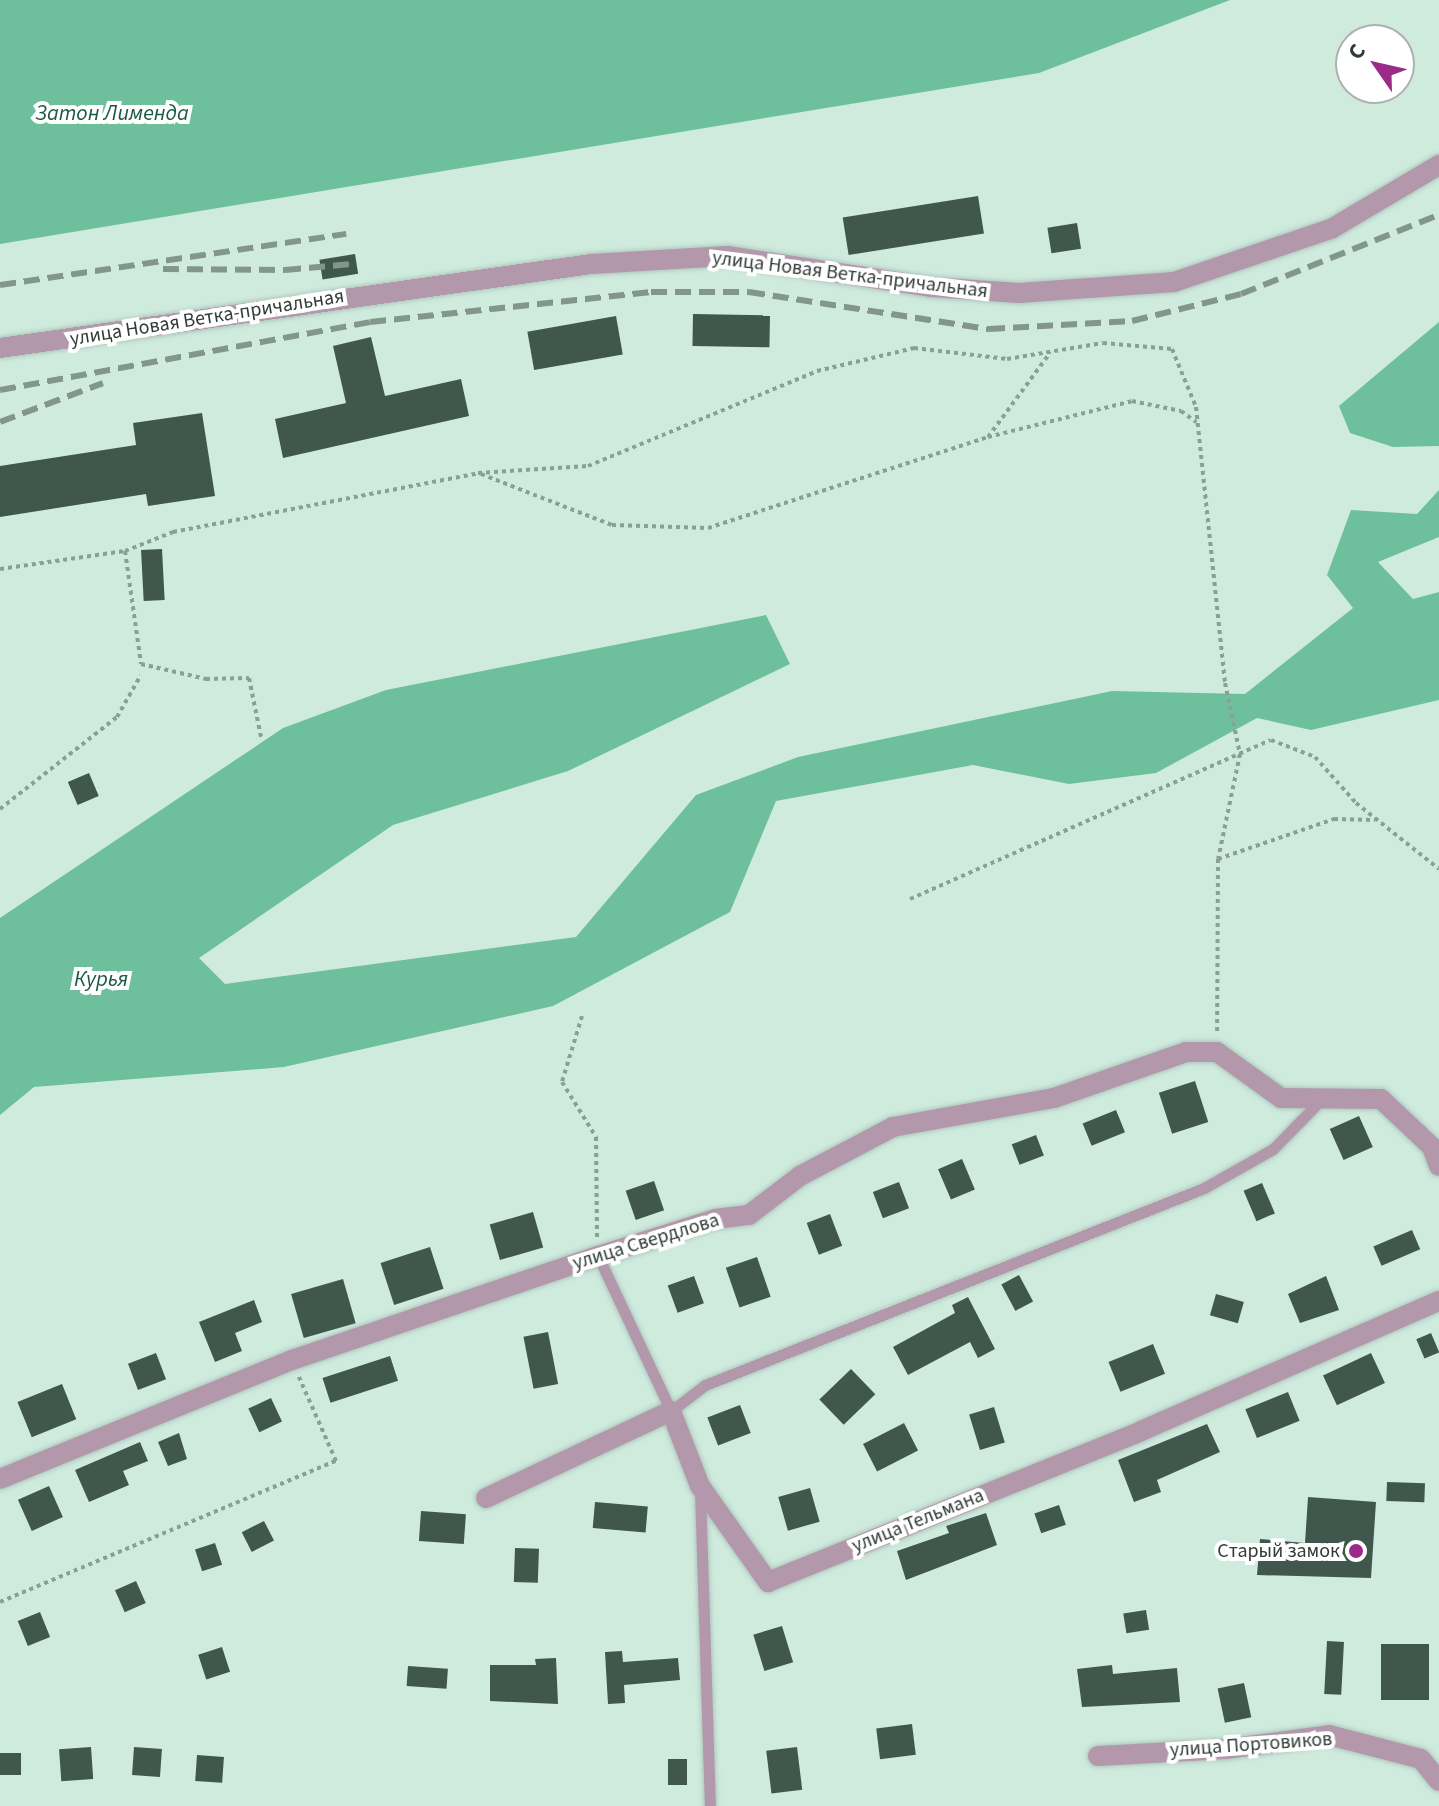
<!DOCTYPE html>
<meta charset="utf-8">
<style>
body{margin:0}
#map{position:relative;width:1439px;height:1806px;overflow:hidden;background:#cfebde;font-family:"Source Sans 3",sans-serif}
div>[style]{position:absolute}
.water>*{inset:0;background:#6ec09d}
.building>*{inset:0;background:#3f574c;transform-origin:0 0}
.path>*{height:4px;margin-top:-2px;transform-origin:0;background:repeating-linear-gradient(90deg,#8a9f95 0 4px,transparent 0 8px)}
.roads{filter:drop-shadow(0 0 2px #afc8bd) drop-shadow(0 0 2px #afc8bd)}
.service>*{height:11px;margin:-5.5px;padding:0 5.5px;transform-origin:5.5px;border-radius:5.5px;background:#b398ac}
.minor>*{height:20px;margin:-10px;padding:0 10px;transform-origin:10px;border-radius:10px;background:#b398ac}
.rail>*{height:6px;margin-top:-3px;transform-origin:0;background:repeating-linear-gradient(90deg,#82968c 0 16px,transparent 0 24px)}
.dots>*{width:22px;height:22px;translate:-50% -50%;box-sizing:border-box;border:4px solid #fff;border-radius:50%}
span{translate:-50% -50%;white-space:nowrap;text-align:center;line-height:1.15;-webkit-text-stroke:8px #fff;paint-order:stroke}
.street-label{font-size:20px;color:#313c37}
.poi-label{font-size:20px;color:#313c37}
.right{translate:-100% -50%;text-align:right}
.water-label{font-size:22px;color:#1a5a42;font-style:italic}
.north{position:absolute;left:1335px;top:24px;width:80px;height:80px;box-sizing:border-box;background:#fff;border:2px solid #adb1af;border-radius:50%;rotate:304deg;font-size:22px;font-weight:700;line-height:32px;text-align:center;color:#313c37}
.north::after{content:'';display:block;margin:auto;width:28px;height:36px;background:#9b2a88;clip-path:polygon(50% 0,100% 100%,50% 72%,0 100%)}
</style>
<div id="map">
<div class="water">
<div style="clip-path:polygon(0 0,1230px 0,1039px 73px,0 244px)"></div>
<div style="clip-path:polygon(1439px 322px,1439px 446px,1393px 447px,1350px 433px,1339px 406px)"></div>
<div style="clip-path:polygon(1439px 490px,1439px 537px,1378px 562px,1413px 599px,1439px 592px,1439px 700px,1311px 730px,1257px 718px,1156px 773px,1069px 784px,973px 765px,776px 801px,730px 912px,553px 1006px,284px 1067px,34px 1087px,0 1115px,0 918px,283px 728px,386px 690px,766px 615px,790px 664px,568px 771px,393px 825px,199px 958px,225px 984px,576px 937px,696px 795px,798px 757px,1112px 691px,1245px 694px,1353px 608px,1327px 575px,1351px 510px,1417px 514px)"></div>
</div>
<div class="building">
<div style="left:978px;top:196px;width:38px;height:137px;rotate:81deg"></div>
<div style="left:1077px;top:223px;width:26px;height:30px;rotate:81deg"></div>
<div style="left:355px;top:254px;width:20px;height:36px;rotate:81deg"></div>
<div style="left:693px;top:314px;width:77px;height:32px;rotate:1deg"></div>
<div style="left:616px;top:316px;width:39px;height:90px;rotate:80deg"></div>
<div style="clip-path:polygon(371px 337px,385px 396px,461px 379px,469px 416px,283px 458px,275px 419px,346px 403px,333px 346px)"></div>
<div style="clip-path:polygon(202px 413px,215px 496px,148px 506px,146px 494px,0 517px,0 466px,136px 445px,133px 423px)"></div>
<div style="left:162px;top:549px;width:51px;height:21px;rotate:87deg"></div>
<div style="left:89px;top:773px;width:25px;height:23px;rotate:67deg"></div>
<div style="left:1195px;top:1081px;width:43px;height:38px;rotate:72deg"></div>
<div style="left:1116px;top:1110px;width:24px;height:36px;rotate:68deg"></div>
<div style="left:1359px;top:1116px;width:34px;height:32px;rotate:66deg"></div>
<div style="left:1036px;top:1135px;width:22px;height:26px;rotate:69deg"></div>
<div style="left:962px;top:1159px;width:33px;height:26px;rotate:67deg"></div>
<div style="left:654px;top:1181px;width:31px;height:30px;rotate:71deg"></div>
<div style="left:899px;top:1182px;width:28px;height:28px;rotate:69deg"></div>
<div style="left:1262px;top:1183px;width:33px;height:20px;rotate:67deg"></div>
<div style="left:533px;top:1212px;width:37px;height:45px;rotate:74deg"></div>
<div style="left:830px;top:1214px;width:34px;height:25px;rotate:69deg"></div>
<div style="left:1412px;top:1230px;width:21px;height:42px;rotate:67deg"></div>
<div style="left:430px;top:1247px;width:44px;height:52px;rotate:72deg"></div>
<div style="left:757px;top:1257px;width:42px;height:33px;rotate:71deg"></div>
<div style="left:1019px;top:1275px;width:30px;height:20px;rotate:62deg"></div>
<div style="left:694px;top:1276px;width:29px;height:28px;rotate:70deg"></div>
<div style="clip-path:polygon(1326px 1276px,1339px 1310px,1300px 1323px,1288px 1294px)"></div>
<div style="left:343px;top:1279px;width:46px;height:54px;rotate:74deg"></div>
<div style="left:1216px;top:1294px;width:29px;height:22px;rotate:16deg"></div>
<div style="clip-path:polygon(968px 1297px,995px 1349px,978px 1358px,970px 1342px,908px 1375px,893px 1347px,955px 1313px,952px 1305px)"></div>
<div style="clip-path:polygon(254px 1300px,262px 1322px,235px 1333px,242px 1351px,215px 1362px,199px 1322px)"></div>
<div style="left:548px;top:1332px;width:53px;height:25px;rotate:79deg"></div>
<div style="left:1431px;top:1333px;width:21px;height:16px;rotate:67deg"></div>
<div style="left:1153px;top:1344px;width:32px;height:48px;rotate:68deg"></div>
<div style="left:156px;top:1353px;width:28px;height:30px;rotate:69deg"></div>
<div style="left:1371px;top:1353px;width:33px;height:53px;rotate:65deg"></div>
<div style="left:390px;top:1356px;width:26px;height:71px;rotate:72deg"></div>
<div style="left:851px;top:1369px;width:35px;height:44px;rotate:46deg"></div>
<div style="left:62px;top:1384px;width:38px;height:48px;rotate:68deg"></div>
<div style="left:1288px;top:1392px;width:31px;height:46px;rotate:68deg"></div>
<div style="left:271px;top:1398px;width:26px;height:25px;rotate:65deg"></div>
<div style="left:740px;top:1405px;width:30px;height:35px;rotate:69deg"></div>
<div style="left:994px;top:1407px;width:37px;height:26px;rotate:73deg"></div>
<div style="left:904px;top:1423px;width:31px;height:46px;rotate:63deg"></div>
<div style="clip-path:polygon(1207px 1424px,1220px 1452px,1157px 1480px,1161px 1492px,1134px 1502px,1118px 1460px)"></div>
<div style="clip-path:polygon(179px 1433px,187px 1459px,168px 1466px,158px 1442px)"></div>
<div style="clip-path:polygon(140px 1442px,148px 1461px,123px 1471px,129px 1485px,89px 1502px,75px 1470px)"></div>
<div style="left:1387px;top:1482px;width:38px;height:19px;rotate:2deg"></div>
<div style="left:49px;top:1486px;width:34px;height:34px;rotate:66deg"></div>
<div style="left:810px;top:1488px;width:35px;height:33px;rotate:74deg"></div>
<div style="clip-path:polygon(1308px 1497px,1376px 1502px,1371px 1578px,1257px 1575px,1260px 1539px,1305px 1543px)"></div>
<div style="left:595px;top:1502px;width:53px;height:26px;rotate:5deg"></div>
<div style="left:1059px;top:1505px;width:21px;height:26px;rotate:71deg"></div>
<div style="left:421px;top:1511px;width:45px;height:30px;rotate:4deg"></div>
<div style="clip-path:polygon(986px 1513px,997px 1545px,906px 1580px,897px 1551px,949px 1533px,946px 1526px)"></div>
<div style="left:264px;top:1521px;width:22px;height:25px;rotate:63deg"></div>
<div style="left:215px;top:1543px;width:23px;height:21px;rotate:72deg"></div>
<div style="left:515px;top:1548px;width:24px;height:34px;rotate:2deg"></div>
<div style="left:136px;top:1581px;width:24px;height:23px;rotate:66deg"></div>
<div style="left:1146px;top:1610px;width:20px;height:23px;rotate:81deg"></div>
<div style="left:40px;top:1612px;width:27px;height:24px;rotate:68deg"></div>
<div style="left:782px;top:1626px;width:38px;height:30px;rotate:73deg"></div>
<div style="left:1327px;top:1641px;width:17px;height:53px;rotate:3deg"></div>
<div style="left:1381px;top:1644px;width:48px;height:56px"></div>
<div style="left:222px;top:1647px;width:26px;height:25px;rotate:72deg"></div>
<div style="clip-path:polygon(622px 1651px,623px 1662px,678px 1658px,680px 1680px,624px 1685px,625px 1703px,608px 1704px,605px 1652px)"></div>
<div style="clip-path:polygon(556px 1658px,558px 1704px,490px 1701px,490px 1665px,536px 1665px,535px 1659px)"></div>
<div style="clip-path:polygon(1112px 1665px,1113px 1674px,1177px 1668px,1180px 1702px,1082px 1707px,1077px 1669px)"></div>
<div style="left:408px;top:1666px;width:40px;height:20px;rotate:4deg"></div>
<div style="left:1244px;top:1683px;width:35px;height:27px;rotate:78deg"></div>
<div style="left:912px;top:1724px;width:31px;height:36px;rotate:83deg"></div>
<div style="left:91px;top:1747px;width:32px;height:32px;rotate:86deg"></div>
<div style="left:134px;top:1747px;width:28px;height:28px;rotate:4deg"></div>
<div style="left:797px;top:1747px;width:43px;height:31px;rotate:83deg"></div>
<div style="left:0;top:1753px;width:21px;height:22px"></div>
<div style="left:197px;top:1755px;width:27px;height:26px;rotate:4deg"></div>
<div style="left:668px;top:1759px;width:19px;height:26px"></div>
</div>
<div class="path">
<div style="left:988px;top:437px;width:148px;rotate:-14deg"></div>
<div style="left:1132px;top:401px;width:50px;rotate:11.5deg"></div>
<div style="left:1181px;top:411px;width:19px;rotate:36deg"></div>
<div style="left:481px;top:474px;width:141px;rotate:21.3deg"></div>
<div style="left:612px;top:525px;width:96px;rotate:1.8deg"></div>
<div style="left:708px;top:528px;width:294px;rotate:-18deg"></div>
<div style="left:988px;top:437px;width:104px;rotate:-53.6deg"></div>
<div style="left:125px;top:551px;width:52px;rotate:-21.6deg"></div>
<div style="left:173px;top:532px;width:311px;rotate:-10.9deg"></div>
<div style="left:478px;top:473px;width:110px;rotate:-3.6deg"></div>
<div style="left:588px;top:466px;width:248px;rotate:-22.5deg"></div>
<div style="left:817px;top:371px;width:100px;rotate:-13.3deg"></div>
<div style="left:914px;top:348px;width:94px;rotate:6.7deg"></div>
<div style="left:1007px;top:359px;width:97px;rotate:-9.5deg"></div>
<div style="left:1103px;top:343px;width:69px;rotate:5deg"></div>
<div style="left:1172px;top:349px;width:63px;rotate:67.5deg"></div>
<div style="left:1196px;top:407px;width:278px;rotate:84deg"></div>
<div style="left:1225px;top:683px;width:73px;rotate:78.1deg"></div>
<div style="left:1240px;top:754px;width:107px;rotate:101.8deg"></div>
<div style="left:1218px;top:859px;width:175px;rotate:90.3deg"></div>
<div style="left:0;top:569px;width:126px;rotate:-8.2deg"></div>
<div style="left:125px;top:551px;width:114px;rotate:81.9deg"></div>
<div style="left:141px;top:664px;width:67px;rotate:13deg"></div>
<div style="left:206px;top:679px;width:43px;rotate:-1.3deg"></div>
<div style="left:249px;top:678px;width:60px;rotate:78.5deg"></div>
<div style="left:0;top:809px;width:149px;rotate:-38.2deg"></div>
<div style="left:117px;top:717px;width:48px;rotate:-60.3deg"></div>
<div style="left:1218px;top:859px;width:123px;rotate:-19deg"></div>
<div style="left:1334px;top:819px;width:41px;rotate:1.4deg"></div>
<div style="left:910px;top:899px;width:394px;rotate:-23.8deg"></div>
<div style="left:1271px;top:740px;width:47px;rotate:21.1deg"></div>
<div style="left:1315px;top:757px;width:62px;rotate:48.3deg"></div>
<div style="left:1356px;top:803px;width:106px;rotate:38.5deg"></div>
<div style="left:582px;top:1016px;width:69px;rotate:106.9deg"></div>
<div style="left:562px;top:1082px;width:65px;rotate:58.3deg"></div>
<div style="left:596px;top:1137px;width:100px;rotate:89.4deg"></div>
<div style="left:0;top:1602px;width:364px;rotate:-22.8deg"></div>
<div style="left:336px;top:1461px;width:92px;rotate:-113.8deg"></div>
</div>
<div class="roads">
<div class="service">
<div style="left:598px;top:1256px;width:171px;rotate:64.8deg"></div>
<div style="left:671px;top:1411px;width:43px;rotate:-37.4deg"></div>
<div style="left:705px;top:1385px;width:536px;rotate:-21.54deg"></div>
<div style="left:1204px;top:1188px;width:79px;rotate:-29.5deg"></div>
<div style="left:1273px;top:1149px;width:69px;rotate:-45.6deg"></div>
<div style="left:700px;top:1491px;width:315px;rotate:88.2deg"></div>
</div>
<div class="minor">
<div style="left:0;top:348px;width:597px;rotate:-8.09deg"></div>
<div style="left:591px;top:264px;width:136px;rotate:-3.4deg"></div>
<div style="left:727px;top:256px;width:206px;rotate:8.6deg"></div>
<div style="left:931px;top:287px;width:88px;rotate:3.9deg"></div>
<div style="left:1019px;top:293px;width:155px;rotate:-4.1deg"></div>
<div style="left:1174px;top:282px;width:166px;rotate:-18.7deg"></div>
<div style="left:1331px;top:229px;width:126px;rotate:-30.7deg"></div>
<div style="left:0;top:1479px;width:315px;rotate:-22.2deg"></div>
<div style="left:292px;top:1360px;width:323px;rotate:-18.8deg"></div>
<div style="left:598px;top:1256px;width:123px;rotate:-17.5deg"></div>
<div style="left:715px;top:1219px;width:34px;rotate:-7deg"></div>
<div style="left:749px;top:1215px;width:64px;rotate:-37.4deg"></div>
<div style="left:800px;top:1176px;width:105px;rotate:-27.8deg"></div>
<div style="left:893px;top:1127px;width:164px;rotate:-10.2deg"></div>
<div style="left:1054px;top:1098px;width:140px;rotate:-19.2deg"></div>
<div style="left:1186px;top:1052px;width:31px"></div>
<div style="left:1217px;top:1052px;width:79px;rotate:35.7deg"></div>
<div style="left:1281px;top:1098px;width:100px;rotate:0.6deg"></div>
<div style="left:1381px;top:1099px;width:70px;rotate:43.3deg"></div>
<div style="left:1432px;top:1147px;width:20px;rotate:70deg"></div>
<div style="left:486px;top:1498px;width:204px;rotate:-25.2deg"></div>
<div style="left:671px;top:1411px;width:80px;rotate:68.9deg"></div>
<div style="left:700px;top:1486px;width:118px;rotate:54.7deg"></div>
<div style="left:768px;top:1582px;width:402px;rotate:-22deg"></div>
<div style="left:1141px;top:1431px;width:325px;rotate:-23.6deg"></div>
<div style="left:1098px;top:1756px;width:128px;rotate:-3.1deg"></div>
<div style="left:1226px;top:1749px;width:104px;rotate:-7.7deg"></div>
<div style="left:1329px;top:1735px;width:95px;rotate:14.6deg"></div>
<div style="left:1421px;top:1759px;width:28px;rotate:51deg"></div>
</div>
</div>
<div class="rail">
<div style="left:163px;top:269px;width:122px;rotate:0.5deg"></div>
<div style="left:285px;top:270px;width:67px;rotate:-5.1deg"></div>
<div style="left:0;top:285px;width:350px;rotate:-8.4deg"></div>
<div style="left:0;top:390px;width:376px;rotate:-10.4deg"></div>
<div style="left:370px;top:322px;width:283px;rotate:-6.1deg"></div>
<div style="left:651px;top:292px;width:98px"></div>
<div style="left:749px;top:292px;width:243px;rotate:8.8deg"></div>
<div style="left:989px;top:329px;width:143px;rotate:-3.2deg"></div>
<div style="left:1132px;top:321px;width:112px;rotate:-13.9deg"></div>
<div style="left:1241px;top:294px;width:213px;rotate:-21.8deg"></div>
<div style="left:0;top:422px;width:110px;rotate:-20.7deg"></div>
</div>
<div class="dots">
<div style="left:1356px;top:1551px;background:#9b2a88"></div>
</div>
<div class="street-label">
<span style="left:850px;top:275px;rotate:7deg">улица Новая Ветка-причальная</span>
<span style="left:207px;top:318px;rotate:-9deg">улица Новая Ветка-причальная</span>
<span style="left:646px;top:1242px;rotate:-17deg">улица Свердлова</span>
<span style="left:918px;top:1521px;rotate:-22deg">улица Тельмана</span>
<span style="left:1251px;top:1745px;rotate:-4deg">улица Портовиков</span>
</div>
<div class="poi-label">
<span class="right" style="left:1340px;top:1551px">Cтарый замок</span>
</div>
<div class="water-label">
<span style="left:112px;top:114px">Затон Лименда</span>
<span style="left:101px;top:980px">Курья</span>
</div>
<div class="north">С</div>
</div>
